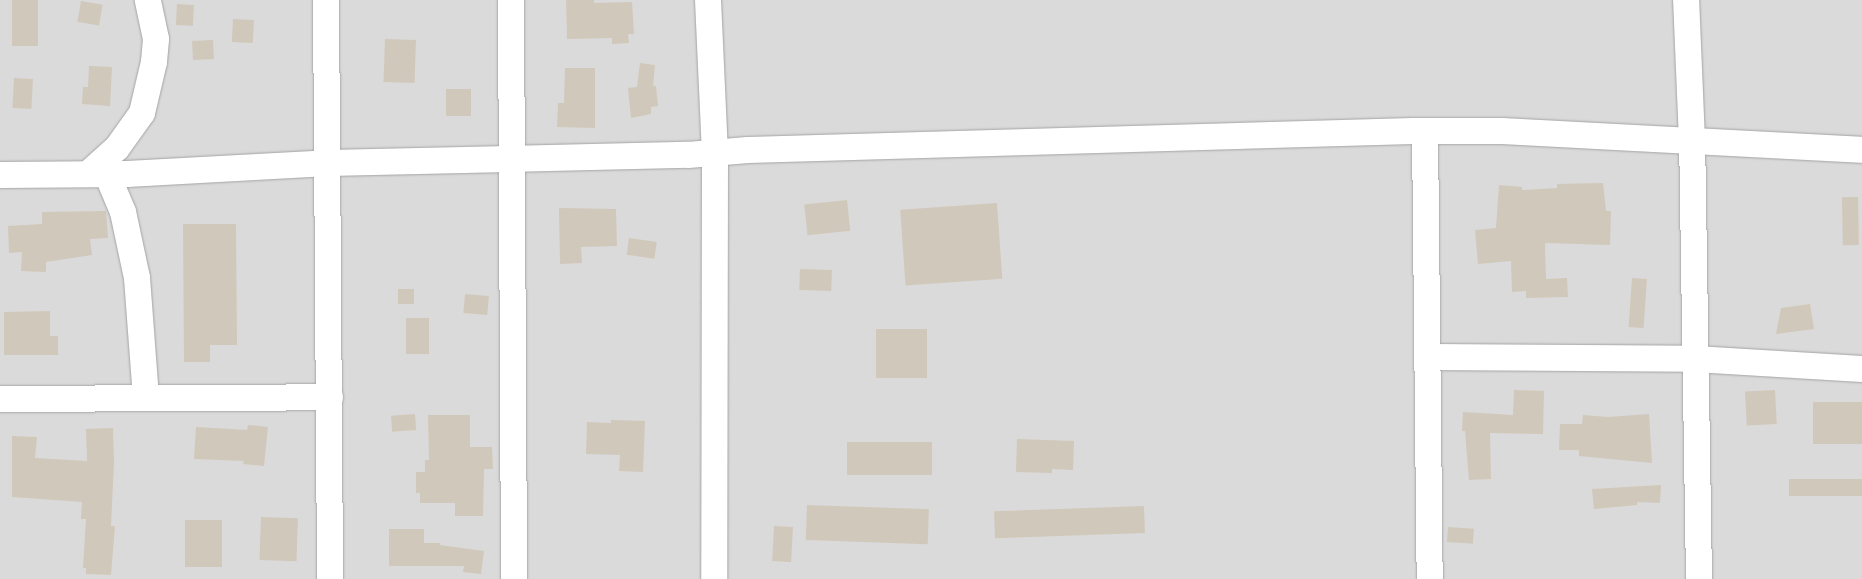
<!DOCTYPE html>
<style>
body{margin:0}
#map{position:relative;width:1862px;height:579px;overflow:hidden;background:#efede2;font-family:Commissioner,sans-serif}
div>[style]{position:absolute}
.residential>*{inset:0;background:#dbdada;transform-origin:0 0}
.building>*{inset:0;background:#d0c8ba;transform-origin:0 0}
.roads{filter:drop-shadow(0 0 1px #a4a4a4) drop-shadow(0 0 1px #a4a4a4)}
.minor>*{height:26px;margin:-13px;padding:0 13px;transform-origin:13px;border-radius:13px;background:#fff}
span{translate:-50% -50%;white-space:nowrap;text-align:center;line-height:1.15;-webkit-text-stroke:5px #fff;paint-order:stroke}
</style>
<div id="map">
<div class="residential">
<div style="left:0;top:0;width:1862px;height:579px"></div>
</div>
<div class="building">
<div style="left:12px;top:0;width:26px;height:46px"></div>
<div style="clip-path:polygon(566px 0,594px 0,594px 3px,632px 2px,634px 34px,628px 34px,629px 43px,612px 44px,612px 38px,567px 39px)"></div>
<div style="left:81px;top:1px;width:22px;height:21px;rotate:10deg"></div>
<div style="left:177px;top:4px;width:17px;height:21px;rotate:3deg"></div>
<div style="left:233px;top:19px;width:21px;height:23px;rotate:3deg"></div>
<div style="left:385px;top:39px;width:31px;height:43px;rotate:2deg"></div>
<div style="left:213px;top:40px;width:19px;height:21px;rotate:87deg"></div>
<div style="clip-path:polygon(640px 63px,655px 65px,653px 86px,656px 86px,658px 106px,651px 107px,651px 114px,631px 118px,628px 88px,637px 87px)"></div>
<div style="clip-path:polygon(89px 66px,112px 67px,110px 106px,82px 104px,83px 87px,88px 87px)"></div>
<div style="clip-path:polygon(565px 68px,595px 68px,595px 128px,557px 127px,558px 103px,564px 103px)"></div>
<div style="left:14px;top:78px;width:19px;height:30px;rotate:3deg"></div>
<div style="left:446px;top:89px;width:25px;height:27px"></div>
<div style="clip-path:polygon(1603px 183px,1606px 211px,1611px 211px,1610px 245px,1545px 243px,1546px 279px,1567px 278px,1568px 297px,1526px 298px,1526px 291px,1512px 292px,1511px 261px,1478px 264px,1475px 230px,1496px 228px,1499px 185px,1522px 187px,1522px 190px,1557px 188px,1557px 184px)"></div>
<div style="left:1858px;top:197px;width:48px;height:16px;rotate:89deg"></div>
<div style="left:847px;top:200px;width:31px;height:43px;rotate:84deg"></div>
<div style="left:997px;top:203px;width:76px;height:97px;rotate:86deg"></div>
<div style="clip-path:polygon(559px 208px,616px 209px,617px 246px,581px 247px,582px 263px,560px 264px)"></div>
<div style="clip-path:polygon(106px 211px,108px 238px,90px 239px,92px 255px,46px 262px,46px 272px,21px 271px,22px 252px,9px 253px,8px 226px,42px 224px,42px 212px)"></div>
<div style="clip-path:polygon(183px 224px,236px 224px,237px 345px,210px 345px,210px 362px,184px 362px)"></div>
<div style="left:629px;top:238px;width:28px;height:17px;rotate:8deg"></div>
<div style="left:800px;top:269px;width:32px;height:21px;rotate:2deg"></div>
<div style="left:1632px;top:278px;width:15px;height:49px;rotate:4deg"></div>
<div style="left:398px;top:289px;width:16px;height:15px"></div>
<div style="left:465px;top:294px;width:24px;height:19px;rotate:5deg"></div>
<div style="clip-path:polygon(1810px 304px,1814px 329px,1776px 334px,1781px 308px)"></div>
<div style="clip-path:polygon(50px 311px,50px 336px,58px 336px,58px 355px,4px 355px,4px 312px)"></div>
<div style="left:406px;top:318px;width:23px;height:36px"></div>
<div style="left:876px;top:329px;width:51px;height:49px"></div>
<div style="clip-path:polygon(1514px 390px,1544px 391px,1543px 434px,1490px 433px,1491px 479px,1469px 480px,1465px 431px,1462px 431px,1463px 412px,1513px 415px)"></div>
<div style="left:1775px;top:390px;width:34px;height:30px;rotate:87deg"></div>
<div style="left:1813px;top:402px;width:49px;height:42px"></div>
<div style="left:415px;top:414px;width:16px;height:24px;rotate:86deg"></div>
<div style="clip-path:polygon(1649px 414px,1652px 463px,1579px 456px,1579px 450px,1559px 450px,1560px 424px,1582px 424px,1583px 415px,1608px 417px)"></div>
<div style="clip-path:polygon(428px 415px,470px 415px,470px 447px,492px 447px,493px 469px,484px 469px,483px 516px,455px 516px,455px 503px,420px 503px,420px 493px,416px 493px,416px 472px,425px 472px,425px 460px,429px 460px)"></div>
<div style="clip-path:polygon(611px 420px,645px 421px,643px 472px,619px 471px,620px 455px,586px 454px,587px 422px,611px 423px)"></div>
<div style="clip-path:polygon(248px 425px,268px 427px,264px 466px,243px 464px,244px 461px,194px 459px,196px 427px,247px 430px)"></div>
<div style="clip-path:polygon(113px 428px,114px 462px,111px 526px,115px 526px,111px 575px,86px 574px,86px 568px,83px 568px,86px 519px,81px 519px,82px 502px,12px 497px,12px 436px,37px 437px,35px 458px,87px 461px,86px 429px)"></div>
<div style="clip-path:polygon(1017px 439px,1074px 441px,1073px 470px,1052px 469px,1052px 473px,1016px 472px)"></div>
<div style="left:847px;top:442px;width:85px;height:33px"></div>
<div style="left:1862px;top:479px;width:17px;height:73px;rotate:90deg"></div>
<div style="clip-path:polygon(1661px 485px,1660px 503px,1637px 502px,1637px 505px,1594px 509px,1592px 489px)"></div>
<div style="left:807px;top:505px;width:122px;height:35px;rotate:2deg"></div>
<div style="left:1144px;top:506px;width:27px;height:150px;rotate:88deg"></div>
<div style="left:261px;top:517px;width:37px;height:43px;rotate:2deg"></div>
<div style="left:185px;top:520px;width:37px;height:47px"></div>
<div style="left:774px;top:526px;width:19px;height:35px;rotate:3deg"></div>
<div style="left:1448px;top:527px;width:26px;height:15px;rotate:4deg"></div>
<div style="clip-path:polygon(389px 529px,424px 529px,424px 543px,440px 543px,440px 545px,484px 551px,481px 574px,463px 572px,464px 566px,389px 566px)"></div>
</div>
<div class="roads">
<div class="minor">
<div style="left:326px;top:0;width:579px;rotate:89.6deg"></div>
<div style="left:511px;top:0;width:579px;rotate:89.7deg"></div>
<div style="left:708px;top:0;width:153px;rotate:87.4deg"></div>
<div style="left:715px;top:153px;width:426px;rotate:90.1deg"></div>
<div style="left:1425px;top:131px;width:448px;rotate:89.4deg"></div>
<div style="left:88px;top:174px;width:39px;rotate:-42deg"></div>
<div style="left:117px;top:148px;width:43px;rotate:-54.5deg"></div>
<div style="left:142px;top:113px;width:52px;rotate:-76.8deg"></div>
<div style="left:154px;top:62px;width:23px;rotate:-85deg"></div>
<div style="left:156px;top:39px;width:40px;rotate:-102deg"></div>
<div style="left:107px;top:174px;width:41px;rotate:67.2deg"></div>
<div style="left:123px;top:212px;width:67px;rotate:78deg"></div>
<div style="left:137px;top:278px;width:120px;rotate:85.7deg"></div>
<div style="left:0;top:175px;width:127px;rotate:-0.5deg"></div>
<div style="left:127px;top:174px;width:201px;rotate:-3.1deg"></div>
<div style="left:328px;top:163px;width:360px;rotate:-1.3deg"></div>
<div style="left:688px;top:155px;width:60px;rotate:-4.8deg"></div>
<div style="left:748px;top:150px;width:665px;rotate:-1.64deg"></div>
<div style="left:1413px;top:131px;width:89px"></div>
<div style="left:1502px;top:131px;width:190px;rotate:3deg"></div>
<div style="left:1692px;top:141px;width:141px;rotate:-92.4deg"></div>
<div style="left:1429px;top:357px;width:266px;rotate:0.4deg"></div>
<div style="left:1695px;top:359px;width:167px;rotate:3.4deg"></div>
<div style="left:0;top:399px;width:330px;rotate:-0.3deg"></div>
<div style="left:1699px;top:579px;width:438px;rotate:-90.9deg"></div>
<div style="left:1692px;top:141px;width:170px;rotate:3deg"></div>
</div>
</div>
</div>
